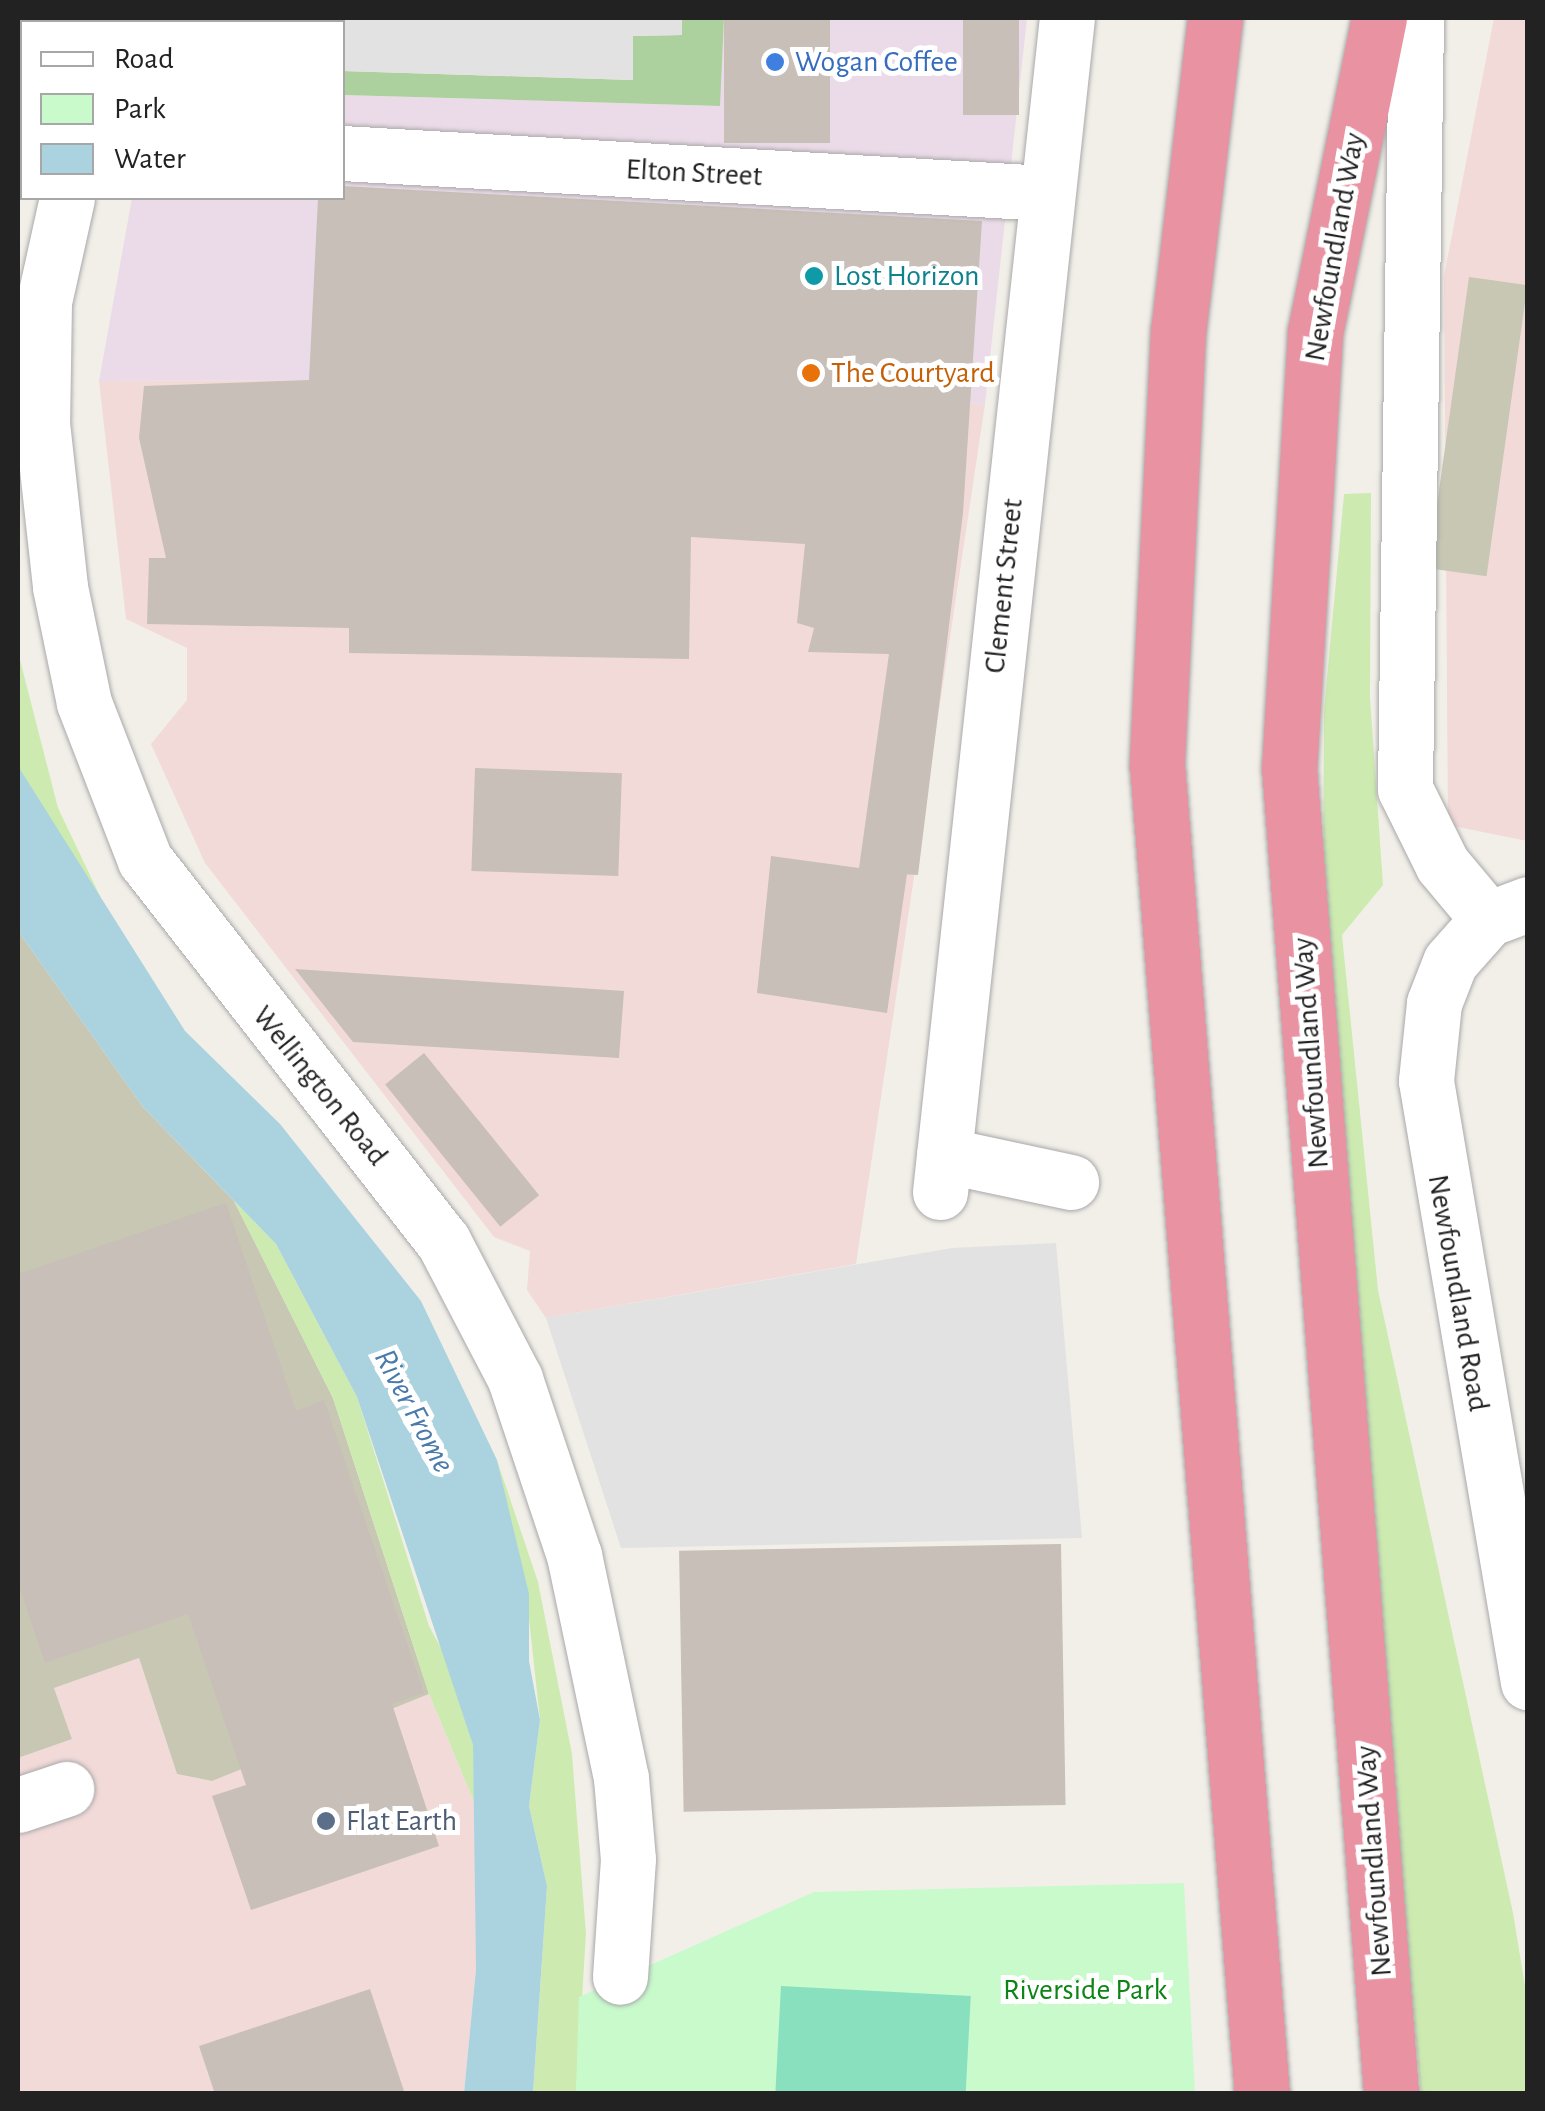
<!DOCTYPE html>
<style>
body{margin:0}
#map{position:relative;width:1545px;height:2111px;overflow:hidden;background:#f2efe9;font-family:"Alegreya Sans",sans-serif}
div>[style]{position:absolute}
.commercial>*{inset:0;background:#f2dad9}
.industrial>*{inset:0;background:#ebdbe8}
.construction>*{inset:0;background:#c7c7b4;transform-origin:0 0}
.grass>*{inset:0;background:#cdebb0}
.forest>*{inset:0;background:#add19e}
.park>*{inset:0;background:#c8facc}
.pitch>*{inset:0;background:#88e0be;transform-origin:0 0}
.parking>*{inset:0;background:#e2e2e2}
.water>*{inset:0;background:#aad3df}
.building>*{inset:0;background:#c7bfb8;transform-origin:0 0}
.roads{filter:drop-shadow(0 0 2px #a9a9a9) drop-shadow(0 0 2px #a9a9a9)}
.minor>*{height:55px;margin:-27.5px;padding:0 27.5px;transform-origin:27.5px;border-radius:27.5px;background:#fff}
.highway>*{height:55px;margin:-27.5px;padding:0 27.5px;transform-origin:27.5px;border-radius:27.5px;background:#e892a2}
.dots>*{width:28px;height:28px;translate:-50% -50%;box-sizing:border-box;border:5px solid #fff;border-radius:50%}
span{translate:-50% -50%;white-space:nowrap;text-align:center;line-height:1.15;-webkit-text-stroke:10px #fff;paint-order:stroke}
.shop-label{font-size:30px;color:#366cbe}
.left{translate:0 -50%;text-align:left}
.street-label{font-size:30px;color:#222}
.culture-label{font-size:30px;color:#0d838f}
.food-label{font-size:30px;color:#c56008}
.service-label{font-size:30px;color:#4e5e75}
.park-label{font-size:30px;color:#0c8416}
.water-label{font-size:32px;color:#4a7aab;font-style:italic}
.frame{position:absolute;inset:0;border:20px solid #222;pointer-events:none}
.legend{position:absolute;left:20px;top:20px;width:325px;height:180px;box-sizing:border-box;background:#fff;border:2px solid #a7a7a7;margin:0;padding:12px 18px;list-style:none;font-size:30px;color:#222}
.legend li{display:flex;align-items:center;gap:20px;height:50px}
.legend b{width:50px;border:2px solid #a7a7a7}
</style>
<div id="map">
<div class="commercial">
<div style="clip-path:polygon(1494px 18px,1527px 18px,1527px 841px,1448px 825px,1444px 276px)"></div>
<div style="clip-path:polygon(309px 380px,985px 404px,856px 1264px,546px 1318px,527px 1290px,530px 1251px,494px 1237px,205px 863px,151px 744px,187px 700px,187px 648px,126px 619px,99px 381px)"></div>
<div style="clip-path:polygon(139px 1658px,177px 1774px,211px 1781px,429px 1694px,475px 1804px,476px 1969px,464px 2093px,18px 2093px,18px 1758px,72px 1739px,54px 1688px)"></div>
</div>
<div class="industrial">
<div style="clip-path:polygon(724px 18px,1027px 18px,985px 404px,309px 380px,99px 381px,132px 198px,342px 198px,343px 95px,719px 106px)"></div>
</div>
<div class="construction">
<div style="left:1469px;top:277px;width:59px;height:294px;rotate:8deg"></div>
<div style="clip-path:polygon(18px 931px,143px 1107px,234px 1201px,333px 1398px,429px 1694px,212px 1781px,177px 1774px,139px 1658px,54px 1688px,72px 1739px,18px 1758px)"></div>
</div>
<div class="grass">
<div style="clip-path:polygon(1371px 493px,1370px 697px,1383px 885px,1342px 935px,1378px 1290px,1513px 1913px,1527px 1998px,1527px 2093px,1421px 2093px,1377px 1640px,1323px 900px,1324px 711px,1344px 494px)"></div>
<div style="clip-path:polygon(18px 652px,58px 808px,119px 936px,18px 766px)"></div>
<div style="clip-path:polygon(234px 1201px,276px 1244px,357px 1397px,429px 1626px,454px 1672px,473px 1745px,475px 1804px,429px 1694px,333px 1398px)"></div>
<div style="clip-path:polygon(497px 1460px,538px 1582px,572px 1754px,586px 1934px,576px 2093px,533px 2093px,547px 1886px,529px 1806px,540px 1720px,525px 1582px)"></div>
</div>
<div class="forest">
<div style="clip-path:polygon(682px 18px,724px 18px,720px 106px,343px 95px,343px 71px,633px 80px,633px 36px,681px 35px)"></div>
</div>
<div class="park">
<div style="clip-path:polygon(1184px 1883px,1195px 2093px,576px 2094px,579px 1997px,814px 1892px)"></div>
</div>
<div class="pitch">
<div style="left:781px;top:1986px;width:190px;height:107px;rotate:3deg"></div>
</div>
<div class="parking">
<div style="clip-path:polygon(254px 18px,682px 18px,682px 35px,633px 36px,633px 80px,343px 71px,342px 22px)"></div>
<div style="clip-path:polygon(1056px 1243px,1082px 1538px,621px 1548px,546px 1318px,952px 1248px)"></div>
</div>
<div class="water">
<div style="clip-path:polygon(18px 18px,60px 18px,22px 22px,18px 171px)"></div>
<div style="clip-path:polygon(18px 766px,185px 1031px,280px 1124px,421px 1301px,497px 1460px,529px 1594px,529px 1661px,540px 1720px,529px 1806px,547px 1886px,533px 2093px,464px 2093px,476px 1969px,473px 1745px,357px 1397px,276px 1244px,143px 1107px,18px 931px)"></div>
</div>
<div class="building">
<div style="left:724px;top:18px;width:106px;height:125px"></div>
<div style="left:963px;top:18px;width:56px;height:97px"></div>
<div style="clip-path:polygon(342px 186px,982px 221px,963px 513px,918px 875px,900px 874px,907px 874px,887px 1013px,757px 993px,771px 856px,859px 868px,889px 654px,808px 652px,814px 628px,797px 623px,805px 544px,691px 537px,689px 659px,349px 653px,349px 628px,147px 624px,149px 558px,166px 558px,139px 438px,144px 386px,309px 380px,318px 198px,342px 198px)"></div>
<div style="left:475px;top:768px;width:147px;height:103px;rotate:2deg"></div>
<div style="clip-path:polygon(295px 969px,624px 991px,619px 1058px,353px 1042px)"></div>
<div style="left:424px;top:1053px;width:183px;height:50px;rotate:51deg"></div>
<div style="clip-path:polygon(226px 1203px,296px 1411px,324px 1400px,424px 1693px,392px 1704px,439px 1846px,251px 1910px,212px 1796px,246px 1785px,188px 1614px,45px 1663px,18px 1583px,18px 1274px)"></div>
<div style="left:1061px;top:1544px;width:261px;height:382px;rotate:89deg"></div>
<div style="clip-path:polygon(370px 1989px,405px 2094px,215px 2094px,199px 2046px)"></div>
</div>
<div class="roads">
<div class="minor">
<div style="left:1416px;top:18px;width:771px;rotate:90.82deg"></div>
<div style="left:1405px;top:789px;width:84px;rotate:63.7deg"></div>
<div style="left:1442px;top:864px;width:72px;rotate:50.1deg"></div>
<div style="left:131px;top:22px;width:4px;rotate:-63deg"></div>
<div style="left:342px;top:153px;width:705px;rotate:3.25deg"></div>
<div style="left:67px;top:198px;width:107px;rotate:102.5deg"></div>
<div style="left:44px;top:302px;width:121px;rotate:90.9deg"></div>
<div style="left:42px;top:423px;width:165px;rotate:83.7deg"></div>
<div style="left:60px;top:587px;width:118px;rotate:78.3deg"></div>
<div style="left:84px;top:703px;width:168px;rotate:68.8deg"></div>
<div style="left:145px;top:860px;width:484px;rotate:52deg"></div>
<div style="left:443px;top:1241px;width:156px;rotate:62.4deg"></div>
<div style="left:515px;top:1379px;width:186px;rotate:71.5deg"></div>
<div style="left:574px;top:1555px;width:228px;rotate:78.1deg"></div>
<div style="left:621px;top:1778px;width:81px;rotate:85.1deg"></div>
<div style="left:628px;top:1859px;width:118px;rotate:93.9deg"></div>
<div style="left:1528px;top:904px;width:43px;rotate:159.4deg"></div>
<div style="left:1488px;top:919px;width:57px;rotate:131.5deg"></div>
<div style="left:1450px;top:962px;width:44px;rotate:111.3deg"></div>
<div style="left:1434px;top:1003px;width:78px;rotate:95.9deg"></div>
<div style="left:1426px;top:1081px;width:610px;rotate:80.37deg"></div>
<div style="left:944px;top:1155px;width:130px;rotate:12deg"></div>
<div style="left:940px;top:1192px;width:1181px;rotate:-83.83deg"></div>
<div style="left:18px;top:1805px;width:51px;rotate:-18.4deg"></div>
</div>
<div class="highway">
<div style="left:1215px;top:18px;width:315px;rotate:96.7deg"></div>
<div style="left:1178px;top:331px;width:434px;rotate:92.8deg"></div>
<div style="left:1157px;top:764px;width:1334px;rotate:85.49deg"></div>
<div style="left:1379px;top:18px;width:321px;rotate:101.5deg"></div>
<div style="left:1315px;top:333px;width:435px;rotate:93.4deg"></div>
<div style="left:1289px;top:767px;width:1331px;rotate:85.6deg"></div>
</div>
</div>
<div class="dots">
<div style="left:775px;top:62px;background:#3f7fe0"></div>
<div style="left:814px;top:276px;background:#0f9aa8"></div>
<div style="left:811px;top:373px;background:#e8710a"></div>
<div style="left:326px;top:1821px;background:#5c6f8a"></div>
</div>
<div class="shop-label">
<span class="left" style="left:795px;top:62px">Wogan Coffee</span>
</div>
<div class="street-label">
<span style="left:694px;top:173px;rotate:3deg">Elton Street</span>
<span style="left:1335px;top:247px;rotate:-80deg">Newfoundland Way</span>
<span style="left:1004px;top:586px;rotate:-84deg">Clement Street</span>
<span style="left:1311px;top:1053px;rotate:-94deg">Newfoundland Way</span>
<span style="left:320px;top:1086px;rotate:51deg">Wellington Road</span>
<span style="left:1458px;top:1293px;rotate:80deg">Newfoundland Road</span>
<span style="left:1374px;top:1861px;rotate:-94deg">Newfoundland Way</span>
</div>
<div class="culture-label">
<span class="left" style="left:834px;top:276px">Lost Horizon</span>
</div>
<div class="food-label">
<span class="left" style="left:831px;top:373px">The Courtyard</span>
</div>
<div class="service-label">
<span class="left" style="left:346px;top:1821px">Flat Earth</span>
</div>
<div class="park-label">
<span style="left:1085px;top:1990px">Riverside Park</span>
</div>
<div class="water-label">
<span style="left:414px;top:1411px;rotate:62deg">River Frome</span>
</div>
<div class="frame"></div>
<ul class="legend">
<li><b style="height:12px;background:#fff"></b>Road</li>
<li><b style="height:28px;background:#c8facc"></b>Park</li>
<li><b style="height:28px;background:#aad3df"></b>Water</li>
</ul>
</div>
